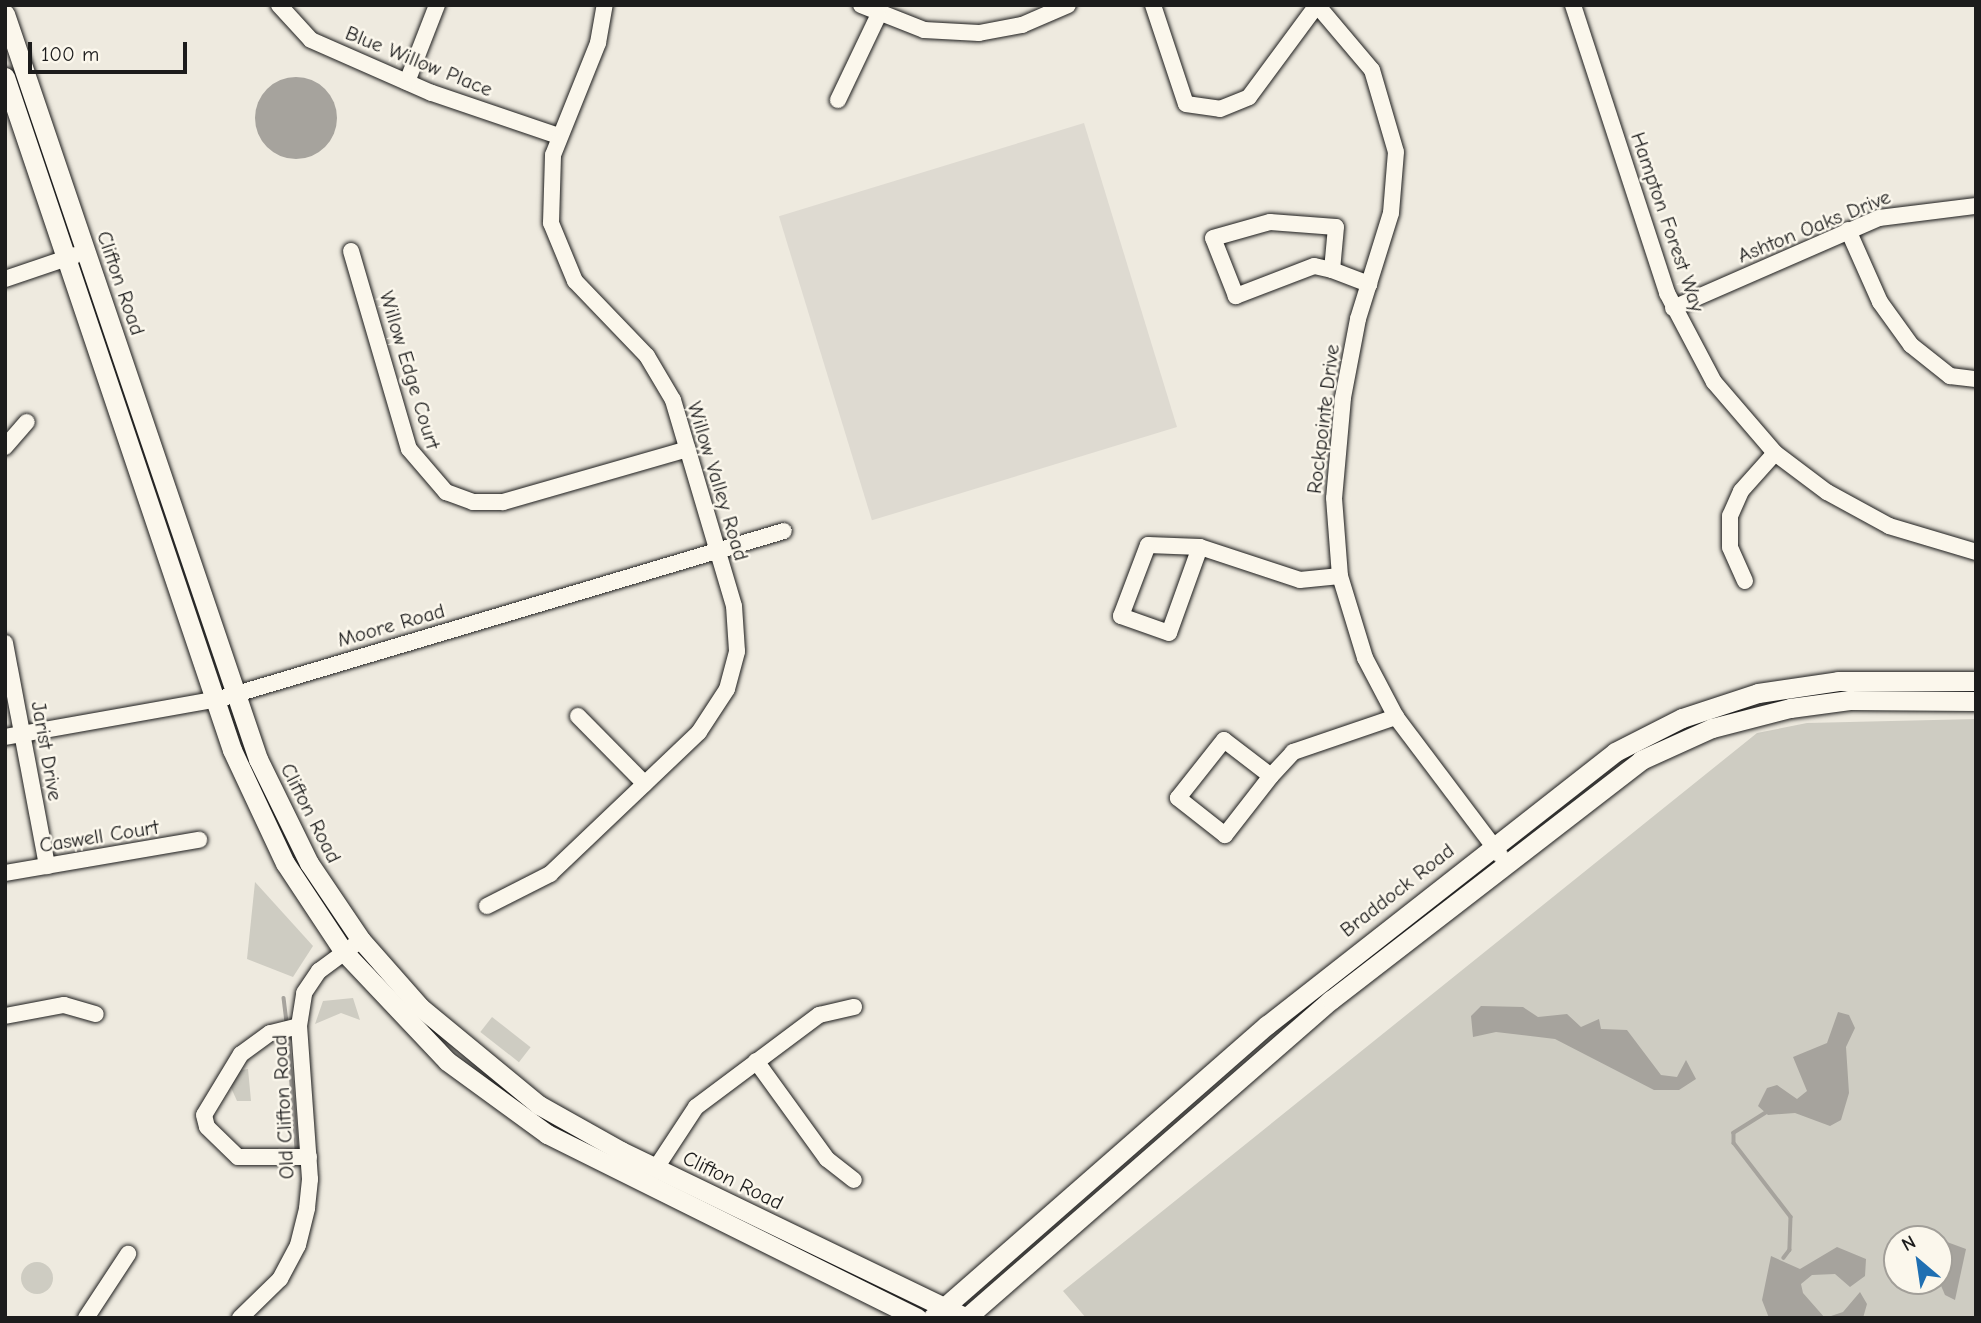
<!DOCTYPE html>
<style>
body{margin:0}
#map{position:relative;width:1981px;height:1323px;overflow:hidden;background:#eeeadf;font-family:"Comic Neue",sans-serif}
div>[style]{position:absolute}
.built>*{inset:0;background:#dedad1;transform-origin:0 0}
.green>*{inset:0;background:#ceccc2;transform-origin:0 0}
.round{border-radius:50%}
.water>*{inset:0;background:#a6a39d}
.stream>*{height:3.5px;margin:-1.75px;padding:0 1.75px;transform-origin:1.75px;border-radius:1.75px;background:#a6a39d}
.roads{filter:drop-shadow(0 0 2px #1c1c1c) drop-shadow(0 0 2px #1c1c1c)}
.minor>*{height:16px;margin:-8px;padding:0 8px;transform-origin:8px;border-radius:8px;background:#fbf7ec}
.major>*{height:19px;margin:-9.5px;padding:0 9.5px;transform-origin:9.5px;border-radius:9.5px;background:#fbf7ec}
span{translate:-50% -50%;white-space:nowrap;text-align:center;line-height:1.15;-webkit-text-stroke:5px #fbf7ec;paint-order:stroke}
.street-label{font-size:21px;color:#1c1c1c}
.frame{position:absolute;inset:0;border:7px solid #1c1c1c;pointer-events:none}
.north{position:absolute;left:1883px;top:1225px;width:70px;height:70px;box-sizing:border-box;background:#fbf7ec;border:2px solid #a29f99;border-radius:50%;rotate:331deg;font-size:19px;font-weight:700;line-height:28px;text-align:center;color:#1c1c1c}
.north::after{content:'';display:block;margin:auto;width:24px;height:32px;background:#1f6fb2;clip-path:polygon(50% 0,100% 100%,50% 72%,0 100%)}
.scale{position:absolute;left:28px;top:42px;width:159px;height:32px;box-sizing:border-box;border:4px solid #1c1c1c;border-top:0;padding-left:9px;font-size:21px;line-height:24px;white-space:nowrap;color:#1c1c1c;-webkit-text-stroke:5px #fbf7ec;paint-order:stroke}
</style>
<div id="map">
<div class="built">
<div style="left:1084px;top:123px;width:318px;height:319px;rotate:73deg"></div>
</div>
<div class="green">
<div style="clip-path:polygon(evenodd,1976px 719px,1976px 1318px,1086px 1318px,1063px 1291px,1757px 733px,1807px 723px,1976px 719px,1897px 1239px,1939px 1239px,1939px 1281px,1897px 1281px,1897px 1239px)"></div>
<div style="clip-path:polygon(255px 882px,313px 946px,293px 977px,247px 959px)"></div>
<div style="clip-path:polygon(353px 998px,360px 1020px,341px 1013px,315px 1024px,323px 1001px)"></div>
<div style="left:492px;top:1017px;width:49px;height:19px;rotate:38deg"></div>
<div style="clip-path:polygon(248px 1069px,251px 1101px,237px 1101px,229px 1083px,237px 1071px)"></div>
<div class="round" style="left:21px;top:1262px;width:32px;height:32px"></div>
</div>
<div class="water">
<div class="round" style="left:255px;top:77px;width:82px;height:82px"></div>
<div style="clip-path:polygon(1481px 1006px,1523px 1007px,1538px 1017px,1567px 1014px,1581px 1027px,1599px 1019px,1601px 1029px,1627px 1030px,1661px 1075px,1677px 1077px,1686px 1060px,1696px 1079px,1679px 1090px,1654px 1090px,1555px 1039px,1496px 1032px,1473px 1037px,1471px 1016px)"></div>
<div style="clip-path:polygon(1838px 1012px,1849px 1015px,1855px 1028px,1846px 1047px,1849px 1093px,1841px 1120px,1830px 1126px,1795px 1113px,1768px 1115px,1758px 1106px,1767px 1088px,1777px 1085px,1797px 1099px,1807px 1091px,1793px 1057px,1827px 1043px)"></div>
<div style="clip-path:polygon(1947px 1242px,1966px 1249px,1955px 1300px,1945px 1295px,1939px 1281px,1939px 1251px)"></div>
<div style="clip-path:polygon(1837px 1247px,1866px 1259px,1865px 1276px,1850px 1287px,1835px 1274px,1812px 1275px,1801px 1284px,1803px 1293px,1825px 1318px,1843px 1312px,1860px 1292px,1867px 1304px,1863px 1318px,1769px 1318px,1762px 1300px,1771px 1256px,1800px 1269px)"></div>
</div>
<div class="stream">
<div style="left:284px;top:998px;width:24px;rotate:83deg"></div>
<div style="left:288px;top:1034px;width:115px;rotate:85.5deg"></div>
<div style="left:1766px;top:1113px;width:38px;rotate:148deg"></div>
<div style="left:1734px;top:1133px;width:10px;rotate:90deg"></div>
<div style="left:1734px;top:1143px;width:93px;rotate:52.4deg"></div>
<div style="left:1791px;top:1217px;width:33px;rotate:92deg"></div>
<div style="left:1790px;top:1250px;width:10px;rotate:127deg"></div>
</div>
<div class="roads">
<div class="minor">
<div style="left:279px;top:5px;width:47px;rotate:47.6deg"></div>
<div style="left:311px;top:40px;width:132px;rotate:23.7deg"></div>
<div style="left:432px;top:93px;width:133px;rotate:18.8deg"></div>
<div style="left:861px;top:5px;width:68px;rotate:21.6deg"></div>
<div style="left:924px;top:30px;width:55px;rotate:3.1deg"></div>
<div style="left:979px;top:33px;width:44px;rotate:-10.5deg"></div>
<div style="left:1022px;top:25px;width:50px;rotate:-23.5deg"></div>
<div style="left:1153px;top:5px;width:104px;rotate:71.6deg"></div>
<div style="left:1186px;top:104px;width:34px;rotate:8deg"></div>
<div style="left:1220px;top:109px;width:31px;rotate:-22deg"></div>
<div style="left:1249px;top:97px;width:114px;rotate:-53.5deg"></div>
<div style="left:1317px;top:5px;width:85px;rotate:49.8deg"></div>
<div style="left:1372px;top:70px;width:85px;rotate:73.7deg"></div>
<div style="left:1396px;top:152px;width:61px;rotate:94.7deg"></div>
<div style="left:1391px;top:213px;width:111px;rotate:107.3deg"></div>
<div style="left:1358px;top:319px;width:80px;rotate:100.8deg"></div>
<div style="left:1343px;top:398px;width:100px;rotate:95.1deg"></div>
<div style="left:1334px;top:498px;width:78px;rotate:85.6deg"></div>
<div style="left:1340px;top:576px;width:86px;rotate:73deg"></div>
<div style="left:1365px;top:658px;width:67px;rotate:62.3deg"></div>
<div style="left:1396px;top:717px;width:173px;rotate:53deg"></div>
<div style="left:1573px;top:5px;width:303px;rotate:71.9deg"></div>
<div style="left:1667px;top:293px;width:101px;rotate:62.2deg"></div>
<div style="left:1714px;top:382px;width:94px;rotate:49.3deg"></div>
<div style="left:1775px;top:453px;width:65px;rotate:36.9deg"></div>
<div style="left:1827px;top:492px;width:71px;rotate:28.7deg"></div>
<div style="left:1889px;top:526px;width:91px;rotate:16.6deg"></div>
<div style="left:407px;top:82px;width:83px;rotate:-68.7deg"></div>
<div style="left:838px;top:100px;width:93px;rotate:-64.5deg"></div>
<div style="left:1270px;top:222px;width:66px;rotate:4.3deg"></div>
<div style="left:1336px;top:227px;width:43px;rotate:95.3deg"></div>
<div style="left:1332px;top:270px;width:18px;rotate:-167deg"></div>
<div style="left:1314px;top:266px;width:84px;rotate:159deg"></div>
<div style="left:1236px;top:296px;width:62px;rotate:-111.6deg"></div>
<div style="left:1213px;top:238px;width:59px;rotate:-15.7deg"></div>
<div style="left:1848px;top:230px;width:79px;rotate:66deg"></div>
<div style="left:1880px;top:302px;width:53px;rotate:54.2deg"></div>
<div style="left:1911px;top:345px;width:50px;rotate:38.5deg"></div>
<div style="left:1950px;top:376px;width:26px;rotate:7deg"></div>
<div style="left:351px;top:251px;width:206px;rotate:73.7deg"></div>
<div style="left:409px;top:449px;width:57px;rotate:49.3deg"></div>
<div style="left:446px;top:492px;width:29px;rotate:20deg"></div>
<div style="left:473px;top:502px;width:30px"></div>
<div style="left:503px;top:502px;width:192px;rotate:-16deg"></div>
<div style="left:1332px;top:270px;width:40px;rotate:21deg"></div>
<div style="left:5px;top:279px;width:75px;rotate:-18.7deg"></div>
<div style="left:1673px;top:308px;width:225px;rotate:-23.6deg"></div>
<div style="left:1879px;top:218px;width:98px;rotate:-7.1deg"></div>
<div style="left:5px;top:447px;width:33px;rotate:-49deg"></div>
<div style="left:1148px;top:545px;width:52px;rotate:2.2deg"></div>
<div style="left:1200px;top:547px;width:91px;rotate:109.8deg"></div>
<div style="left:1169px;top:633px;width:51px;rotate:-160.5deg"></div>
<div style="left:1121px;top:616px;width:76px;rotate:-69.2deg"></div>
<div style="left:1200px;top:547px;width:105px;rotate:18.3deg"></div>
<div style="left:1300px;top:580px;width:40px;rotate:-5.7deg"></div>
<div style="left:1745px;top:581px;width:37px;rotate:-114deg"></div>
<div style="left:1730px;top:547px;width:31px;rotate:-90deg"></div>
<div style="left:1730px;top:516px;width:27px;rotate:-66deg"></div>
<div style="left:1741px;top:491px;width:51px;rotate:-48.2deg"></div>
<div style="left:5px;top:643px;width:227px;rotate:79.3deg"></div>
<div style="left:578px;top:716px;width:95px;rotate:45.4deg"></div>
<div style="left:5px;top:737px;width:221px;rotate:-10.1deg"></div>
<div style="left:223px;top:698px;width:585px;rotate:-16.58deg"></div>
<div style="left:1224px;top:740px;width:59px;rotate:37.5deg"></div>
<div style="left:1271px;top:776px;width:75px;rotate:127.9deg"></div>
<div style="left:1225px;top:835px;width:60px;rotate:-141.8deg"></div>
<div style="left:1178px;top:798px;width:74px;rotate:-51.6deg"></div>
<div style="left:1271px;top:776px;width:33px;rotate:-47deg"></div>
<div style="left:1293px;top:752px;width:109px;rotate:-18.8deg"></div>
<div style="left:5px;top:873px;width:197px;rotate:-9.7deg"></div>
<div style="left:487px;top:906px;width:71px;rotate:-26.9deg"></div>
<div style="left:550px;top:874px;width:206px;rotate:-43.6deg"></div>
<div style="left:699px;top:732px;width:51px;rotate:-56.9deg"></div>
<div style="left:727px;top:689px;width:39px;rotate:-75deg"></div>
<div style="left:737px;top:651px;width:45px;rotate:-93.8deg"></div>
<div style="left:734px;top:606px;width:215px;rotate:-106.5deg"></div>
<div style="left:673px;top:400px;width:51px;rotate:-120.6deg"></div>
<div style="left:647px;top:356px;width:104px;rotate:-133.8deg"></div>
<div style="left:575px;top:281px;width:63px;rotate:-112.5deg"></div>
<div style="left:551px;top:223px;width:68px;rotate:-88.3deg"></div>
<div style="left:553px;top:155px;width:121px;rotate:-68.1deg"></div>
<div style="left:598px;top:43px;width:39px;rotate:-80deg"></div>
<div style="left:5px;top:1016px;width:60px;rotate:-10.6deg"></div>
<div style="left:64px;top:1005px;width:33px;rotate:16deg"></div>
<div style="left:299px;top:1026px;width:30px;rotate:166deg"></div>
<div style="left:270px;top:1033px;width:36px;rotate:144deg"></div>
<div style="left:241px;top:1054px;width:71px;rotate:121.2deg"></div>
<div style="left:204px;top:1115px;width:12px;rotate:76deg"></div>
<div style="left:207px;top:1127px;width:43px;rotate:44.1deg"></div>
<div style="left:238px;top:1157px;width:71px"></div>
<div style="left:756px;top:1061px;width:121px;rotate:54.1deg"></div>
<div style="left:827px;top:1159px;width:34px;rotate:38deg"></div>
<div style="left:650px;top:1177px;width:84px;rotate:-56.7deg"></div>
<div style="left:696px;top:1107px;width:154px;rotate:-36.8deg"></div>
<div style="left:819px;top:1015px;width:36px;rotate:-13deg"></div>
<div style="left:86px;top:1318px;width:77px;rotate:-56.7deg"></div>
<div style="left:240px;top:1318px;width:56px;rotate:-44.3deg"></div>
<div style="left:280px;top:1279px;width:38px;rotate:-62deg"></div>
<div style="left:298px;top:1245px;width:38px;rotate:-76deg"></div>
<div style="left:307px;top:1208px;width:29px;rotate:-84deg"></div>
<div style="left:310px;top:1179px;width:153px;rotate:-94.1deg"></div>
<div style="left:299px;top:1026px;width:33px;rotate:-81deg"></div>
<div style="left:304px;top:993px;width:27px;rotate:-56deg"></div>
<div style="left:319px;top:971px;width:52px;rotate:-36.4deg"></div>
</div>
<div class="major">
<div style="left:5px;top:14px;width:787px;rotate:71.24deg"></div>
<div style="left:258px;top:759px;width:116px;rotate:63.9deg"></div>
<div style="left:309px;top:863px;width:93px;rotate:56deg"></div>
<div style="left:361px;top:940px;width:89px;rotate:48.6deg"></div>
<div style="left:420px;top:1007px;width:154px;rotate:39.5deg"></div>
<div style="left:539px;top:1105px;width:94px;rotate:29.3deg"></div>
<div style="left:621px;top:1151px;width:384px;rotate:25.8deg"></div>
<div style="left:5px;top:77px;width:710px;rotate:71.36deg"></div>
<div style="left:232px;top:750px;width:125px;rotate:64.9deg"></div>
<div style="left:285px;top:863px;width:107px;rotate:56.5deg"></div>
<div style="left:344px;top:952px;width:150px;rotate:46.6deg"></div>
<div style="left:447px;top:1061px;width:124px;rotate:36.1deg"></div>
<div style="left:547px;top:1134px;width:413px;rotate:26.4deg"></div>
<div style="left:932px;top:1318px;width:445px;rotate:-41.2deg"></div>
<div style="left:1267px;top:1025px;width:442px;rotate:-38.1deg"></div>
<div style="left:1615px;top:752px;width:75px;rotate:-26.9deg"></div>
<div style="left:1682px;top:718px;width:80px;rotate:-18.2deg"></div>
<div style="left:1758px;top:693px;width:81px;rotate:-8.5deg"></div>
<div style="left:1838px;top:681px;width:138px"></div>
<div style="left:966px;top:1318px;width:484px;rotate:-41.1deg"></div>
<div style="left:1331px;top:1000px;width:392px;rotate:-37.7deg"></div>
<div style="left:1641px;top:760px;width:78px;rotate:-24.3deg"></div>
<div style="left:1712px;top:728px;width:81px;rotate:-14.4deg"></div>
<div style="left:1790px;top:708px;width:60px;rotate:-7.7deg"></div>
<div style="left:1849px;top:700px;width:127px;rotate:0.5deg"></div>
</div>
</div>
<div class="street-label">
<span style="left:419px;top:61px;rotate:22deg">Blue Willow Place</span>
<span style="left:1668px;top:222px;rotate:71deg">Hampton Forest Way</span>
<span style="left:1814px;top:226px;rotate:-22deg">Ashton Oaks Drive</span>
<span style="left:121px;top:283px;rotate:71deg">Clifton Road</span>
<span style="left:410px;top:370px;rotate:73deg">Willow Edge Court</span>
<span style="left:1323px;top:419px;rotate:-83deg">Rockpointe Drive</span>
<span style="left:718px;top:481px;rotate:73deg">Willow Valley Road</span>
<span style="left:391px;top:625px;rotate:-16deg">Moore Road</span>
<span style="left:47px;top:751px;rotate:80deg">Jarist Drive</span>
<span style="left:311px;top:813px;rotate:63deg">Clifton Road</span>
<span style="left:99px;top:836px;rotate:-9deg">Caswell Court</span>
<span style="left:1397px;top:890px;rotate:-38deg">Braddock Road</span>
<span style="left:283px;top:1107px;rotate:-93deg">Old Clifton Road</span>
<span style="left:733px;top:1180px;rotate:26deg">Clifton Road</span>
</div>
<div class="frame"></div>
<div class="north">N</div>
<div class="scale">100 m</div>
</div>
